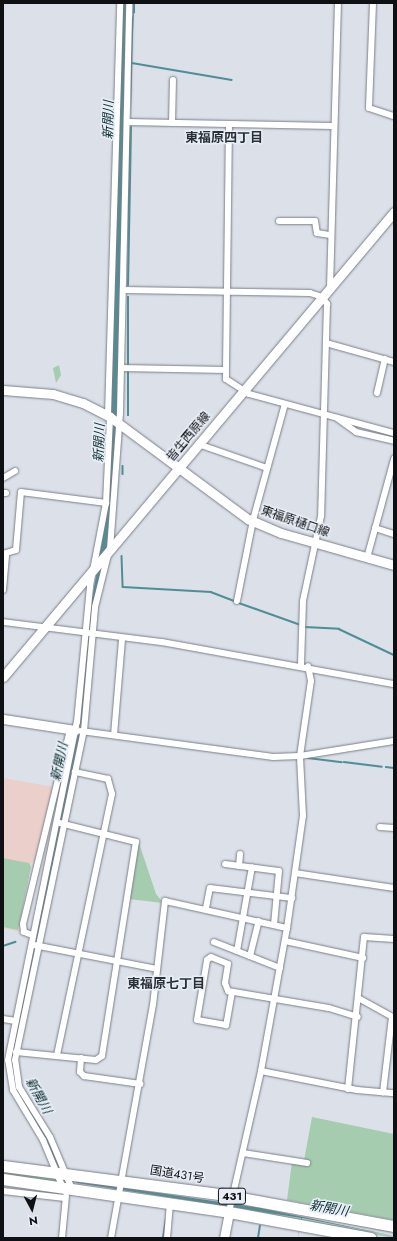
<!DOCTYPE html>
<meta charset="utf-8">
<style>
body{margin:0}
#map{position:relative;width:397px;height:1241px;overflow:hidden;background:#dbe0e9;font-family:Jost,"Noto Sans JP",sans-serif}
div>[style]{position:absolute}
.education>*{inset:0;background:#eacfcb}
.green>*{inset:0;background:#a6ccb0}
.water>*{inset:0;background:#508e96;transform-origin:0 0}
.stream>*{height:1.5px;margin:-0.75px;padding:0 0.75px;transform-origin:0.75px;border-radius:0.75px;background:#508e96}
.roads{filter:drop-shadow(0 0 1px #7a7f86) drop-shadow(0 0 1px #7a7f86)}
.street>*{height:6px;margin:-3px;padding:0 3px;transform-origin:3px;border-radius:3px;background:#fff}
.secondary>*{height:9px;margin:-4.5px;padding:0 4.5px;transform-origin:4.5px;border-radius:4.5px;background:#fff}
.highway>*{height:11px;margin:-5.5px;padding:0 5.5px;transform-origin:5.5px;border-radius:5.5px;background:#fff}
span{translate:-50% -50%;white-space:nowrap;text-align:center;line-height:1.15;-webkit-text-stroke:3px #e8eef6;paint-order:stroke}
.shield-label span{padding:1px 3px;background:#e8eef6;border:1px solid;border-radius:3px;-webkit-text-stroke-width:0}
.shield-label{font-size:11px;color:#0f1013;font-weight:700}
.street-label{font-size:12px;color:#0f1013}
.water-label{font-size:13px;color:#0e2f33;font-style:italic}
.neighbourhood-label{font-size:13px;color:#2b3036;font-weight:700}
.frame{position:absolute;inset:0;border:4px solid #0f1013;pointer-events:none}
.north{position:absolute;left:12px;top:1189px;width:40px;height:40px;-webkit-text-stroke:3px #e8eef6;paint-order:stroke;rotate:173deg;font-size:11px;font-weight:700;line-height:16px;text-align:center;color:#0f1013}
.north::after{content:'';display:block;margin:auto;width:14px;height:18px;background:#0f1013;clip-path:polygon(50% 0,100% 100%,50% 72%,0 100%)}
</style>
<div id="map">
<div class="education">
<div style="clip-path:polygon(3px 778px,54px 787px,38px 858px,31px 863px,19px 932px,3px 928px)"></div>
</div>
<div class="green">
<div style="clip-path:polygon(59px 365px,61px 375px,56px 383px,53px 368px)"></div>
<div style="clip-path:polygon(139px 843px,156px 894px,163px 903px,129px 899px)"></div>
<div style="clip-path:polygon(3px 858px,29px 863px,31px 867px,18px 930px,3px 927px)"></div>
<div style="clip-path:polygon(312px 1117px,394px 1134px,394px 1220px,287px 1200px,292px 1162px,303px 1166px)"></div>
<div style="clip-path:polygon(3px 1169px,55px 1177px,57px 1181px,3px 1176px)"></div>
<div style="clip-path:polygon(244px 1201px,365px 1224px,394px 1233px,243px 1204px)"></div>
<div style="clip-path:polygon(243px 1208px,394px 1236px,394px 1238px,292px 1220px)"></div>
</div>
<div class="water">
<div style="clip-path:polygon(122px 3px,126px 3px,121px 244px,116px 445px,109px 537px,96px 593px,79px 739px,13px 1061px,14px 1078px,58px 1160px,78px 1181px,261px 1208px,394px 1236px,302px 1218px,298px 1238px,301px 1218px,77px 1183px,55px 1162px,17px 1093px,10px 1061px,79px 727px,92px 599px,107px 512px)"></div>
<div style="clip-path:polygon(134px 11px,133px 35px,131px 119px,131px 22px)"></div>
<div style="clip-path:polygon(132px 126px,129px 286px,127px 286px,129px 127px)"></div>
<div style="left:127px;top:296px;width:2px;height:120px"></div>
</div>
<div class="stream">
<div style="left:134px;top:13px;width:10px;rotate:-90deg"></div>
<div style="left:132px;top:63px;width:101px;rotate:9.6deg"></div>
<div style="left:123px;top:466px;width:8px;rotate:90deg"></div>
<div style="left:122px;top:556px;width:31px;rotate:88deg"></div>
<div style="left:123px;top:587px;width:88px;rotate:3.3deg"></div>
<div style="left:211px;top:592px;width:26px;rotate:21deg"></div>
<div style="left:239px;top:603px;width:66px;rotate:19.5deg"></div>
<div style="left:305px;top:627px;width:34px;rotate:3deg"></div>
<div style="left:339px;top:629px;width:61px;rotate:25.3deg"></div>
<div style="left:308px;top:758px;width:34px;rotate:7deg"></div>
<div style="left:344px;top:762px;width:38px;rotate:7deg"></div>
<div style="left:386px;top:767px;width:8px;rotate:7deg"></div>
<div style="left:3px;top:946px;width:13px;rotate:-18deg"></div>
<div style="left:163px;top:1238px;width:18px;rotate:-81deg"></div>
<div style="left:258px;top:1238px;width:12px;rotate:-81deg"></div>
</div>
<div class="roads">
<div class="street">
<div style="left:373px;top:3px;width:105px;rotate:92.2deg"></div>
<div style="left:369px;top:108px;width:26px;rotate:18deg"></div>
<div style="left:127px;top:122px;width:205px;rotate:1.1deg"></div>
<div style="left:172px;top:123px;width:43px;rotate:-88.7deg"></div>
<div style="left:229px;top:124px;width:255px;rotate:90.7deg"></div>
<div style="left:226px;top:379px;width:27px;rotate:33deg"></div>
<div style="left:249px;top:394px;width:150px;rotate:15.1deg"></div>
<div style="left:279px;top:221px;width:36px"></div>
<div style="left:315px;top:221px;width:12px;rotate:81deg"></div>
<div style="left:317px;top:233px;width:12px;rotate:9deg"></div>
<div style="left:330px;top:288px;width:285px;rotate:-88.4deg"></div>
<div style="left:123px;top:290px;width:187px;rotate:0.9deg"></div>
<div style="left:310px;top:293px;width:13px;rotate:18deg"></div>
<div style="left:322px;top:297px;width:9px;rotate:54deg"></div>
<div style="left:327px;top:304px;width:212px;rotate:91.6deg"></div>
<div style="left:321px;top:516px;width:87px;rotate:102deg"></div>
<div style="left:303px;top:601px;width:65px;rotate:91.8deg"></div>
<div style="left:326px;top:343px;width:71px;rotate:15.6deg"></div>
<div style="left:121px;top:368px;width:105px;rotate:1.1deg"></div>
<div style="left:377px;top:393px;width:35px;rotate:-77deg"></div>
<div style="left:108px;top:415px;width:412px;rotate:-88.3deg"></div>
<div style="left:337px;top:418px;width:24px;rotate:36deg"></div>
<div style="left:356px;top:432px;width:39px;rotate:13deg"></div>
<div style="left:198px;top:444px;width:73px;rotate:19.2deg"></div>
<div style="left:3px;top:478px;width:14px;rotate:-30deg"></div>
<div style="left:3px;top:493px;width:3px"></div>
<div style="left:375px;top:528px;width:20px;rotate:18deg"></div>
<div style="left:110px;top:549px;width:136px;rotate:-85.8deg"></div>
<div style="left:120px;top:413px;width:410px;rotate:-88.7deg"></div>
<div style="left:367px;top:558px;width:103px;rotate:-74.7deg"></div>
<div style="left:3px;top:590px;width:37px;rotate:-85deg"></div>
<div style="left:6px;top:553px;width:10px;rotate:-17deg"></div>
<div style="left:16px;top:550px;width:58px;rotate:-85.1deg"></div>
<div style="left:21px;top:492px;width:86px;rotate:7.4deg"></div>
<div style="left:237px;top:601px;width:83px;rotate:-78.8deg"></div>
<div style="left:253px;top:520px;width:120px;rotate:-74.6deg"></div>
<div style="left:3px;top:622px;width:160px;rotate:7.2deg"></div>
<div style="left:162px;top:642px;width:236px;rotate:10.3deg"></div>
<div style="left:81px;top:731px;width:194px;rotate:7.7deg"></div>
<div style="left:273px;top:757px;width:27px;rotate:-2deg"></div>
<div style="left:300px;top:756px;width:95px;rotate:-9.1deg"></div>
<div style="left:114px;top:735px;width:95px;rotate:-85.2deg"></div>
<div style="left:380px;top:827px;width:14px;rotate:4deg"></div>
<div style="left:225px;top:864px;width:54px;rotate:7.4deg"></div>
<div style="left:279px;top:871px;width:54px;rotate:95.3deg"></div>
<div style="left:239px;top:866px;width:12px;rotate:-85deg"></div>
<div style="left:295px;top:873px;width:100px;rotate:8.6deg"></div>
<div style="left:206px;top:908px;width:20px;rotate:-79deg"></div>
<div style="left:210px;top:888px;width:83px;rotate:7deg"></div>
<div style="left:32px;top:935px;width:9px;rotate:-159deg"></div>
<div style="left:24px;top:932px;width:8px;rotate:-97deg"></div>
<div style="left:23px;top:924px;width:201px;rotate:-76.4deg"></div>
<div style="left:285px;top:941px;width:80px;rotate:12.3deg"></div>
<div style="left:214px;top:942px;width:71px;rotate:21.5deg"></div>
<div style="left:34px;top:945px;width:125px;rotate:11deg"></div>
<div style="left:237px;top:951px;width:85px;rotate:-79.9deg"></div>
<div style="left:250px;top:956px;width:36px;rotate:-76deg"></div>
<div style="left:232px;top:992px;width:34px;rotate:100deg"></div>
<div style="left:226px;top:1025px;width:29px;rotate:-170deg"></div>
<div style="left:197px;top:1020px;width:61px;rotate:-80.5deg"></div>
<div style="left:207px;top:960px;width:5px;rotate:-37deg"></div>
<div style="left:211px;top:957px;width:18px;rotate:22deg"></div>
<div style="left:228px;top:964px;width:19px;rotate:99deg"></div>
<div style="left:225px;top:983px;width:9px;rotate:69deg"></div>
<div style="left:228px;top:991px;width:102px;rotate:9.6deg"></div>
<div style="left:329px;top:1008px;width:30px;rotate:17deg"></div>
<div style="left:360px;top:999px;width:37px;rotate:29deg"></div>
<div style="left:392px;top:1017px;width:76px;rotate:96.8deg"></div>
<div style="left:3px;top:1019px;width:13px;rotate:9deg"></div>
<div style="left:16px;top:1052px;width:80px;rotate:5.7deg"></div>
<div style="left:96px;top:1060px;width:7px;rotate:-34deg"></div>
<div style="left:102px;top:1056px;width:217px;rotate:-81deg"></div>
<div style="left:136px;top:842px;width:78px;rotate:-166deg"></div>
<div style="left:57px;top:1055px;width:267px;rotate:-78.1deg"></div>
<div style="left:112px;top:794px;width:16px;rotate:-105deg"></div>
<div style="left:108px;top:779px;width:34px;rotate:-168deg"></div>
<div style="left:81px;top:1058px;width:14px;rotate:94deg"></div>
<div style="left:80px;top:1072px;width:6px;rotate:45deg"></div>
<div style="left:84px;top:1076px;width:57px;rotate:8.1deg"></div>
<div style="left:261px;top:1071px;width:98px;rotate:11.2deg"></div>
<div style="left:357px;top:1090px;width:37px;rotate:5deg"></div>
<div style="left:348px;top:1089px;width:153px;rotate:-84deg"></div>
<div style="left:364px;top:937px;width:30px;rotate:4deg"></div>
<div style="left:243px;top:1153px;width:65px;rotate:8.9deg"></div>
<div style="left:63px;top:1188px;width:52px;rotate:-112.6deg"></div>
<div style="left:43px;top:1140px;width:58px;rotate:-121deg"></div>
<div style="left:13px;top:1090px;width:30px;rotate:-99deg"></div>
<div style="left:8px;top:1060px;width:345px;rotate:-78.5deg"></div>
<div style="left:77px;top:722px;width:137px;rotate:-84.5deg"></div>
<div style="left:90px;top:586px;width:85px;rotate:-79.1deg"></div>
<div style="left:106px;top:503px;width:86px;rotate:-87.3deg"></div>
<div style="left:72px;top:1189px;width:56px;rotate:-112.9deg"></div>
<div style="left:50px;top:1137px;width:59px;rotate:-121.8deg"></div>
<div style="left:19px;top:1087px;width:27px;rotate:-98deg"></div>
<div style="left:15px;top:1060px;width:336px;rotate:-78.2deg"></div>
<div style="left:84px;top:731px;width:124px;rotate:-84.9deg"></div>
<div style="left:95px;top:607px;width:54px;rotate:-76deg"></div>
<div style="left:3px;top:1191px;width:62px;rotate:6.4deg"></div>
<div style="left:229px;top:1212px;width:145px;rotate:-77.2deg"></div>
<div style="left:261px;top:1071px;width:145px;rotate:-79.7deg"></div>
<div style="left:287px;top:928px;width:113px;rotate:-81.9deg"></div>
<div style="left:303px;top:816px;width:60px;rotate:-92.9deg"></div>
<div style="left:300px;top:756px;width:76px;rotate:-81.7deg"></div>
<div style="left:311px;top:681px;width:15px;rotate:-101deg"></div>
<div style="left:62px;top:1238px;width:42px;rotate:-84.6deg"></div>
<div style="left:111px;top:1238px;width:237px;rotate:-79.8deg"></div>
<div style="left:153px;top:1005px;width:105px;rotate:-83.4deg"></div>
<div style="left:165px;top:901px;width:125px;rotate:12.5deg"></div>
<div style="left:167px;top:1238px;width:35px;rotate:-85deg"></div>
</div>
<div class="secondary">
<div style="left:3px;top:390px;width:50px;rotate:4.6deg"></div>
<div style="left:53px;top:394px;width:31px;rotate:17deg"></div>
<div style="left:83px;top:403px;width:30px;rotate:27deg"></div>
<div style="left:110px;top:417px;width:172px;rotate:36.5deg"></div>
<div style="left:248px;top:519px;width:36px;rotate:23deg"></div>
<div style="left:281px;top:533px;width:117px;rotate:15.8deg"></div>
<div style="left:3px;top:677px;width:608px;rotate:-49.94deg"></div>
<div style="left:3px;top:719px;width:73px;rotate:8.7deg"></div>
<div style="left:224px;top:1238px;width:26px;rotate:-79deg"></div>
</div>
<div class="highway">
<div style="left:3px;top:1166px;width:218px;rotate:7.4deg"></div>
<div style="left:219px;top:1194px;width:178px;rotate:10.4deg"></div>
<div style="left:3px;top:1179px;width:228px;rotate:8.3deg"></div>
<div style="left:229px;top:1212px;width:144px;rotate:10.4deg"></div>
</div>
</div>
<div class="shield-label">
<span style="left:232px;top:1196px">431</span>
</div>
<div class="street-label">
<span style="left:189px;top:437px;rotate:-50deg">皆生西原線</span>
<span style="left:295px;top:522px;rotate:19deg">東福原樋口線</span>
<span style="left:177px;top:1175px;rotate:9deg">国道431号</span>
</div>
<div class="water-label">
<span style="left:109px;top:120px;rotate:-89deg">新開川</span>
<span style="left:100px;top:443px;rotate:-88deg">新開川</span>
<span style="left:60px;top:762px;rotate:-78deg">新開川</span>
<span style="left:38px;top:1096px;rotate:61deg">新開川</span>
<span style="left:329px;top:1209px;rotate:10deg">新開川</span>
</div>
<div class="neighbourhood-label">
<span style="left:224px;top:138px">東福原四丁目</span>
<span style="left:166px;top:984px">東福原七丁目</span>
</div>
<div class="frame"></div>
<div class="north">N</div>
</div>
